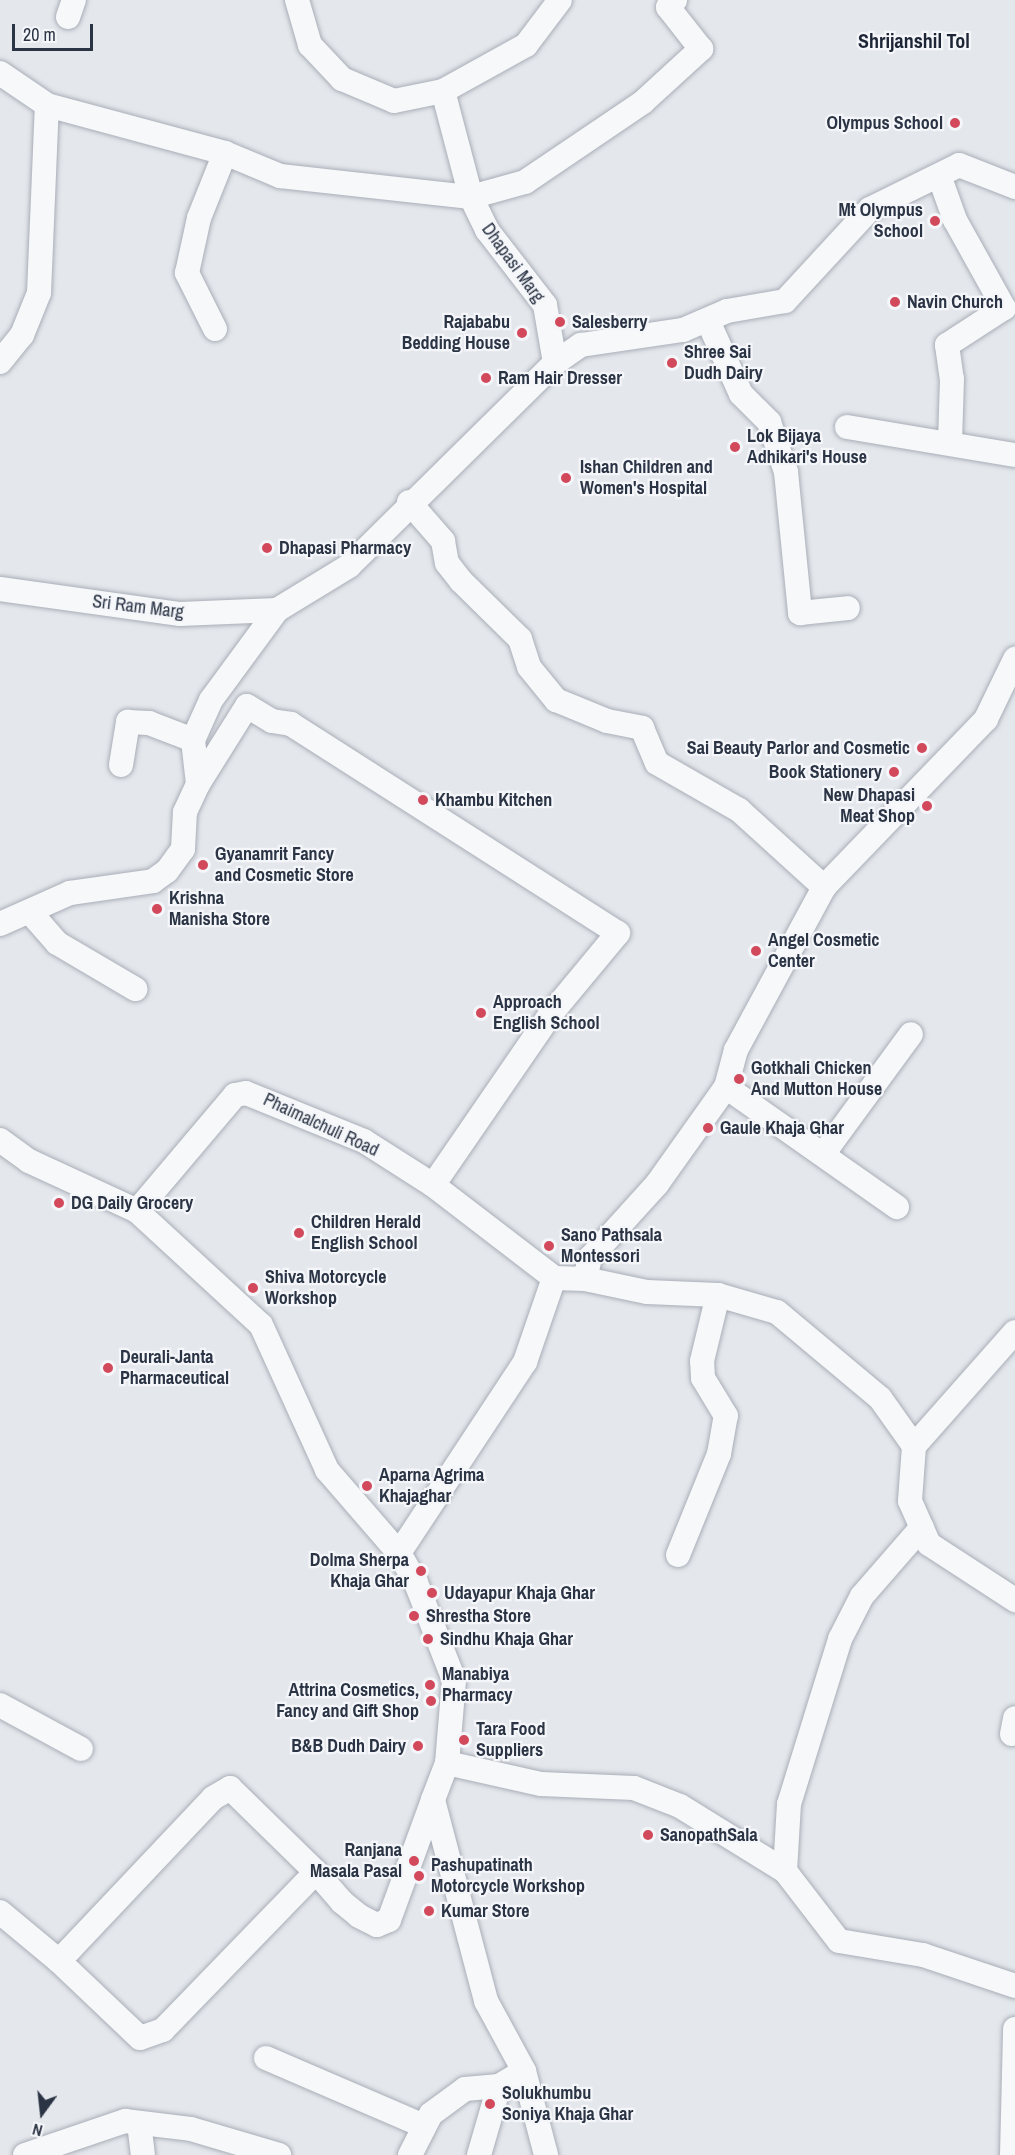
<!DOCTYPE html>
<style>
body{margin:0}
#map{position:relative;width:1015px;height:2155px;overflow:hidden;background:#e4e7ec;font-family:"Archivo Narrow",sans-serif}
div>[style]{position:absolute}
.roads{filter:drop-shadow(0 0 2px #a9aeb7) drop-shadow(0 0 2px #a9aeb7)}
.minor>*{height:24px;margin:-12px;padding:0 12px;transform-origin:12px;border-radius:12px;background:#f7f8fa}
.dots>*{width:16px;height:16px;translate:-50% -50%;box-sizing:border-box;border:3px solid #f4f6f9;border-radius:50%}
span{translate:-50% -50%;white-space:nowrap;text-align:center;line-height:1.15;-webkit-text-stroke:4.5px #f4f6f9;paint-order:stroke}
.poi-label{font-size:18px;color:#2b3445;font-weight:700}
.right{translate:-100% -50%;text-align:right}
.left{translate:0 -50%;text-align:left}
.street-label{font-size:18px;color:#2b3445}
.neighbourhood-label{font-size:20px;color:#1d2536;font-weight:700}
.north{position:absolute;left:12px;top:2083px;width:60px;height:60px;-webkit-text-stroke:4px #f4f6f9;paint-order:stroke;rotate:195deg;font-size:16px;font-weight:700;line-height:24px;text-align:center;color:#2b3445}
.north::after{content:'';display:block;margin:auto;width:21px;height:27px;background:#2b3445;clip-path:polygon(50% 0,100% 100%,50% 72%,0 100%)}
.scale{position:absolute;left:12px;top:24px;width:81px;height:27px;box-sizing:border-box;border:3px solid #2b3445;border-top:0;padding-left:8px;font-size:18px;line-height:21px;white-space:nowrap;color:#2b3445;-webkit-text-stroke:4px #f4f6f9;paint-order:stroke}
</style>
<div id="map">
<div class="roads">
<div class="minor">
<div style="left:297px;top:0;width:47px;rotate:73.9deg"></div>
<div style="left:310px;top:45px;width:47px;rotate:46.7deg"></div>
<div style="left:342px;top:79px;width:56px;rotate:22.9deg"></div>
<div style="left:394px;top:101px;width:50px;rotate:-11.5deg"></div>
<div style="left:443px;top:91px;width:110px;rotate:75.2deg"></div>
<div style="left:471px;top:197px;width:37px;rotate:64deg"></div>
<div style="left:487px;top:230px;width:95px;rotate:52.3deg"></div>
<div style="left:545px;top:305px;width:59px;rotate:80.2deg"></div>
<div style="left:68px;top:17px;width:18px;rotate:-71deg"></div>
<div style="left:0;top:73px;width:57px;rotate:34.2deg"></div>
<div style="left:47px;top:105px;width:184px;rotate:15.1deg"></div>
<div style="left:225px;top:153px;width:60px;rotate:22.7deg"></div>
<div style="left:280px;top:176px;width:192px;rotate:6.3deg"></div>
<div style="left:471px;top:197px;width:56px;rotate:-15.5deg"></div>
<div style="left:525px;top:182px;width:143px;rotate:-34.1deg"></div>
<div style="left:643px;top:102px;width:79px;rotate:-42.4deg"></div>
<div style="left:701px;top:49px;width:53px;rotate:-128.2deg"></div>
<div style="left:668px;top:7px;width:10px;rotate:-45deg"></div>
<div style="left:443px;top:91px;width:95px;rotate:-29deg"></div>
<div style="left:526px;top:45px;width:56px;rotate:-52.9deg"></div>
<div style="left:940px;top:178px;width:45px;rotate:70.3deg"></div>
<div style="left:955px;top:220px;width:101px;rotate:60.9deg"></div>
<div style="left:1004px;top:308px;width:68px;rotate:147deg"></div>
<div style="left:947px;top:345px;width:34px;rotate:82deg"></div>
<div style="left:952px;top:379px;width:62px;rotate:91.8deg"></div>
<div style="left:708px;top:321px;width:80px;rotate:65.7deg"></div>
<div style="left:741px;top:394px;width:40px;rotate:45deg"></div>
<div style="left:769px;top:422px;width:53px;rotate:71.2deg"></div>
<div style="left:786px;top:472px;width:142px;rotate:84.3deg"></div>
<div style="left:800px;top:613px;width:48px;rotate:-5.9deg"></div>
<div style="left:215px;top:329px;width:63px;rotate:-116.6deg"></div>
<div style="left:187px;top:273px;width:56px;rotate:-77.7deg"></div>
<div style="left:199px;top:218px;width:70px;rotate:-68.2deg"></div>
<div style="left:0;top:362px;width:35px;rotate:-51deg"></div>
<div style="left:22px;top:335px;width:45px;rotate:-68deg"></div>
<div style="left:39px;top:293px;width:188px;rotate:-87.6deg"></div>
<div style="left:847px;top:427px;width:170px;rotate:9.5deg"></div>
<div style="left:409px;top:502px;width:52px;rotate:48.9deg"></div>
<div style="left:443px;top:541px;width:22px;rotate:80deg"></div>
<div style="left:447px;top:563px;width:23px;rotate:52deg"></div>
<div style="left:461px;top:581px;width:83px;rotate:44.5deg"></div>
<div style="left:520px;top:639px;width:29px;rotate:72deg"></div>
<div style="left:529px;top:667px;width:43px;rotate:50.7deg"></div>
<div style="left:556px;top:700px;width:55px;rotate:22.4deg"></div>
<div style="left:607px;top:721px;width:36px;rotate:11deg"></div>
<div style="left:642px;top:728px;width:38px;rotate:67deg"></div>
<div style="left:657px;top:763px;width:95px;rotate:29.8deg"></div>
<div style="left:739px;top:810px;width:115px;rotate:42.2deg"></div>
<div style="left:0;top:589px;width:182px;rotate:7.9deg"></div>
<div style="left:180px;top:614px;width:97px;rotate:-2.4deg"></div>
<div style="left:121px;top:765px;width:44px;rotate:-80.8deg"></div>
<div style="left:128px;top:722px;width:21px;rotate:3deg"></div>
<div style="left:149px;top:723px;width:47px;rotate:21.1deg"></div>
<div style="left:198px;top:784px;width:92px;rotate:-57.9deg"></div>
<div style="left:247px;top:706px;width:29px;rotate:31deg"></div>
<div style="left:272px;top:721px;width:19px;rotate:9deg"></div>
<div style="left:291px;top:724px;width:388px;rotate:32.6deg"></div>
<div style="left:618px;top:933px;width:107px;rotate:129.7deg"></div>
<div style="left:550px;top:1015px;width:206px;rotate:124.5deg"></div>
<div style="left:30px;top:912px;width:41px;rotate:48.9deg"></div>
<div style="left:57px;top:943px;width:91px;rotate:30.5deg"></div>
<div style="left:0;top:924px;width:77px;rotate:-23.9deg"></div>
<div style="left:70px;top:893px;width:84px;rotate:-8.2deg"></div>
<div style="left:153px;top:881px;width:17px;rotate:-36deg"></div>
<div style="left:167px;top:871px;width:27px;rotate:-54deg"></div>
<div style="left:183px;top:849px;width:37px;rotate:-87deg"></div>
<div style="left:185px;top:812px;width:31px;rotate:-65deg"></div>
<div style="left:198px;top:784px;width:44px;rotate:-96.5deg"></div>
<div style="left:193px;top:740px;width:44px;rotate:-65.8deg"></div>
<div style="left:211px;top:700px;width:112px;rotate:-53.7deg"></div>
<div style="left:277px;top:610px;width:84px;rotate:-31.4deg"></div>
<div style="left:349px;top:566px;width:289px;rotate:-44.6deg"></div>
<div style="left:555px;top:363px;width:32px;rotate:-35deg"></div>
<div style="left:581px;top:345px;width:103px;rotate:-8.4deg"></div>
<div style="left:683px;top:330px;width:48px;rotate:-23.4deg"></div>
<div style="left:727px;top:311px;width:59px;rotate:-9.8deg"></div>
<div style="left:785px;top:301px;width:125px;rotate:-47.3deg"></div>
<div style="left:870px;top:209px;width:99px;rotate:-26.3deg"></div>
<div style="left:959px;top:165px;width:60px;rotate:21.4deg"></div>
<div style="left:726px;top:1087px;width:209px;rotate:35.1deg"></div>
<div style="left:0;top:1140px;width:36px;rotate:36deg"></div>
<div style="left:29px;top:1161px;width:119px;rotate:24.8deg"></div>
<div style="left:137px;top:1211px;width:168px;rotate:42.6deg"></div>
<div style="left:261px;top:1325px;width:159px;rotate:65.5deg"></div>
<div style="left:327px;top:1470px;width:110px;rotate:49.1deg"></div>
<div style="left:399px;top:1553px;width:34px;rotate:60deg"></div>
<div style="left:416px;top:1583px;width:104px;rotate:68.6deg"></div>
<div style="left:454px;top:1680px;width:83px;rotate:94.8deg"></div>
<div style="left:447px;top:1763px;width:40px;rotate:111deg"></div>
<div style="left:433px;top:1800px;width:208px;rotate:75.2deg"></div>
<div style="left:486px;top:2001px;width:80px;rotate:61.5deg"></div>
<div style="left:524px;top:2071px;width:87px;rotate:75.3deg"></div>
<div style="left:824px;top:1153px;width:147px;rotate:-53.8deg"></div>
<div style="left:137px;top:1211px;width:152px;rotate:-49.8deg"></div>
<div style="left:235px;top:1095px;width:11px;rotate:-10deg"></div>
<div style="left:246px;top:1093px;width:127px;rotate:22.1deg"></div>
<div style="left:364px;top:1141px;width:82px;rotate:32.5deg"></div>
<div style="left:433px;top:1185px;width:153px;rotate:37.5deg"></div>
<div style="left:585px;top:1279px;width:22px;rotate:-77deg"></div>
<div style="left:590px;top:1258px;width:100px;rotate:-47.8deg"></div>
<div style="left:657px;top:1184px;width:119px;rotate:-54.6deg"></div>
<div style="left:726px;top:1087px;width:38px;rotate:-75deg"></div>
<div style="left:736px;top:1050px;width:185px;rotate:-61.6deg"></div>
<div style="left:824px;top:887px;width:233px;rotate:-46deg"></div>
<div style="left:986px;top:719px;width:67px;rotate:-64.2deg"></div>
<div style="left:914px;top:1446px;width:152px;rotate:-48.5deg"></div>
<div style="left:399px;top:1553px;width:229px;rotate:-56.6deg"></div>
<div style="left:525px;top:1362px;width:89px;rotate:-71deg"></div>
<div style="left:554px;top:1278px;width:31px;rotate:2deg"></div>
<div style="left:585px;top:1279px;width:63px;rotate:11.8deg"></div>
<div style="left:647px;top:1292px;width:71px;rotate:2.4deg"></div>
<div style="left:718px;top:1295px;width:61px;rotate:16.1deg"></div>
<div style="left:777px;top:1312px;width:134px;rotate:39.9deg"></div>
<div style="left:880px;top:1398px;width:59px;rotate:54.7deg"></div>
<div style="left:914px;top:1446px;width:55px;rotate:94.2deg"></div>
<div style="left:910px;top:1501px;width:47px;rotate:66.2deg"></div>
<div style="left:929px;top:1544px;width:103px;rotate:33.1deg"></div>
<div style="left:678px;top:1555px;width:109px;rotate:-67.9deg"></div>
<div style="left:719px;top:1454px;width:39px;rotate:-80deg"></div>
<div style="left:726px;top:1416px;width:44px;rotate:-121.2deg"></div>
<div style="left:703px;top:1378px;width:17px;rotate:-93deg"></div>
<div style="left:702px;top:1361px;width:68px;rotate:-76.4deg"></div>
<div style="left:0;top:1705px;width:92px;rotate:28.5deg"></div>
<div style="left:1012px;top:1734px;width:16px;rotate:-79deg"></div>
<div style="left:447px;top:1763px;width:96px;rotate:12.6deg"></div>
<div style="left:541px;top:1784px;width:93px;rotate:2.5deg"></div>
<div style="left:634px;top:1788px;width:49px;rotate:21.4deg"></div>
<div style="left:680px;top:1806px;width:123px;rotate:31.8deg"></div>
<div style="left:785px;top:1871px;width:88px;rotate:52.4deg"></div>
<div style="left:839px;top:1941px;width:85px;rotate:9.5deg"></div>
<div style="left:923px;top:1955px;width:97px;rotate:18.6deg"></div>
<div style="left:785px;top:1871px;width:67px;rotate:-86.6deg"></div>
<div style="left:789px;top:1804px;width:173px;rotate:-72.8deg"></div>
<div style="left:840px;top:1639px;width:48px;rotate:-62.9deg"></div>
<div style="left:862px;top:1596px;width:91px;rotate:-49deg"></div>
<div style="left:316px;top:1872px;width:220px;rotate:134.1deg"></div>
<div style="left:163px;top:2030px;width:24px;rotate:161deg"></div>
<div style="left:140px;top:2038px;width:112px;rotate:-136.5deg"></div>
<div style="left:59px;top:1961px;width:224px;rotate:-46.6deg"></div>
<div style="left:213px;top:1798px;width:20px;rotate:-30deg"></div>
<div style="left:230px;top:1788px;width:120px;rotate:44.3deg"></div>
<div style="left:316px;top:1872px;width:40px;rotate:49deg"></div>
<div style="left:342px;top:1902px;width:22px;rotate:39deg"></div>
<div style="left:359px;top:1916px;width:20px;rotate:27deg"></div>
<div style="left:377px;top:1925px;width:13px;rotate:-23deg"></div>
<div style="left:389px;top:1920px;width:128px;rotate:-69.9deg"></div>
<div style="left:0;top:1912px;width:77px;rotate:39.7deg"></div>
<div style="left:266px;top:2058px;width:172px;rotate:23.3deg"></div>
<div style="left:139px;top:2123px;width:32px;rotate:83deg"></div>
<div style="left:25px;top:2155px;width:106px;rotate:-18.8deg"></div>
<div style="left:125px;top:2121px;width:66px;rotate:6.9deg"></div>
<div style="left:191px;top:2129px;width:92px;rotate:16.5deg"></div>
<div style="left:410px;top:2155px;width:46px;rotate:-62.9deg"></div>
<div style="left:431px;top:2114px;width:42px;rotate:-36.3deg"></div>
<div style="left:465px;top:2089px;width:34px;rotate:-5deg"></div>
<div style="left:499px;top:2086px;width:29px;rotate:-31deg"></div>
<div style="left:479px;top:2155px;width:72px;rotate:-73.8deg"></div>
<div style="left:1012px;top:2155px;width:126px;rotate:-88.6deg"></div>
</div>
</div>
<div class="dots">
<div style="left:955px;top:123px;background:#d1495b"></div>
<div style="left:935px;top:221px;background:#d1495b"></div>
<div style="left:895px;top:302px;background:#d1495b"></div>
<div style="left:560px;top:322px;background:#d1495b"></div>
<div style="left:522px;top:333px;background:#d1495b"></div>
<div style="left:672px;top:363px;background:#d1495b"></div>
<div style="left:486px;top:378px;background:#d1495b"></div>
<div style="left:735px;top:447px;background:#d1495b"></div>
<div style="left:566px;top:478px;background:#d1495b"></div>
<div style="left:267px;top:548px;background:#d1495b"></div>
<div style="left:922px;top:748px;background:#d1495b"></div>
<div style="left:894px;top:772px;background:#d1495b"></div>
<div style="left:423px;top:800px;background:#d1495b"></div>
<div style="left:927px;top:806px;background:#d1495b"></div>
<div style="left:203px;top:865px;background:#d1495b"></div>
<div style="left:157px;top:909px;background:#d1495b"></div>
<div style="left:756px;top:951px;background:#d1495b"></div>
<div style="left:481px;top:1013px;background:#d1495b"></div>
<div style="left:739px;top:1079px;background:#d1495b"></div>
<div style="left:708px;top:1128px;background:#d1495b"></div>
<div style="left:59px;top:1203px;background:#d1495b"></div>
<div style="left:299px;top:1233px;background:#d1495b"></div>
<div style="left:549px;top:1246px;background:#d1495b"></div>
<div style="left:253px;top:1288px;background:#d1495b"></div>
<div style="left:108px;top:1368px;background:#d1495b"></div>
<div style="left:367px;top:1486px;background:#d1495b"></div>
<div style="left:421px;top:1571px;background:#d1495b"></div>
<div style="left:432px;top:1593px;background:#d1495b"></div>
<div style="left:414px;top:1616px;background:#d1495b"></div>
<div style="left:428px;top:1639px;background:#d1495b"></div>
<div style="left:430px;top:1685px;background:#d1495b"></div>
<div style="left:431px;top:1701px;background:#d1495b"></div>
<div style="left:464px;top:1740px;background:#d1495b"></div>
<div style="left:418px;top:1746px;background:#d1495b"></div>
<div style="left:648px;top:1835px;background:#d1495b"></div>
<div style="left:414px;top:1861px;background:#d1495b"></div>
<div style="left:419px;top:1876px;background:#d1495b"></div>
<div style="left:429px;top:1911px;background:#d1495b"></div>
<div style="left:490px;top:2104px;background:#d1495b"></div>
</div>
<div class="poi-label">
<span class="right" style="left:943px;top:123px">Olympus School</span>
<span class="right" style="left:923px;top:221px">Mt Olympus<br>School</span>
<span class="left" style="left:907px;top:302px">Navin Church</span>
<span class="left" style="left:572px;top:322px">Salesberry</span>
<span class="right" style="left:510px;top:333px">Rajababu<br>Bedding House</span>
<span class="left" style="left:684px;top:363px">Shree Sai<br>Dudh Dairy</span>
<span class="left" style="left:498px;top:378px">Ram Hair Dresser</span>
<span class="left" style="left:747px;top:447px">Lok Bijaya<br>Adhikari's House</span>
<span class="left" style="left:580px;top:478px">Ishan Children and<br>Women's Hospital</span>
<span class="left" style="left:279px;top:548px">Dhapasi Pharmacy</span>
<span class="right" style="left:910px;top:748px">Sai Beauty Parlor and Cosmetic</span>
<span class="right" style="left:882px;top:772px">Book Stationery</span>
<span class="right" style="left:915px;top:806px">New Dhapasi<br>Meat Shop</span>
<span class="left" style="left:435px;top:800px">Khambu Kitchen</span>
<span class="left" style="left:215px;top:865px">Gyanamrit Fancy<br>and Cosmetic Store</span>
<span class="left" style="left:169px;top:909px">Krishna<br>Manisha Store</span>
<span class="left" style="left:768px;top:951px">Angel Cosmetic<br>Center</span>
<span class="left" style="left:493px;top:1013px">Approach<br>English School</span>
<span class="left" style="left:751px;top:1079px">Gotkhali Chicken<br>And Mutton House</span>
<span class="left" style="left:720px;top:1128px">Gaule Khaja Ghar</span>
<span class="left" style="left:71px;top:1203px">DG Daily Grocery</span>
<span class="left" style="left:311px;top:1233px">Children Herald<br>English School</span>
<span class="left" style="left:561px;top:1246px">Sano Pathsala<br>Montessori</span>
<span class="left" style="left:265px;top:1288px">Shiva Motorcycle<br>Workshop</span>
<span class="left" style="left:120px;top:1368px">Deurali-Janta<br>Pharmaceutical</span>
<span class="left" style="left:379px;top:1486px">Aparna Agrima<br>Khajaghar</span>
<span class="right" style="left:409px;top:1571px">Dolma Sherpa<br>Khaja Ghar</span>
<span class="left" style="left:444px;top:1593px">Udayapur Khaja Ghar</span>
<span class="left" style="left:426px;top:1616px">Shrestha Store</span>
<span class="left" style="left:440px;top:1639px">Sindhu Khaja Ghar</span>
<span class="left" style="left:442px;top:1685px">Manabiya<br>Pharmacy</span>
<span class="right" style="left:419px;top:1701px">Attrina Cosmetics,<br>Fancy and Gift Shop</span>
<span class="left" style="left:476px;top:1740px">Tara Food<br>Suppliers</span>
<span class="right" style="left:406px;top:1746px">B&amp;B Dudh Dairy</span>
<span class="left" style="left:660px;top:1835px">SanopathSala</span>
<span class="right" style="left:402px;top:1861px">Ranjana<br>Masala Pasal</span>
<span class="left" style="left:431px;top:1876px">Pashupatinath<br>Motorcycle Workshop</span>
<span class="left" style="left:441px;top:1911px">Kumar Store</span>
<span class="left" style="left:502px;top:2104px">Solukhumbu<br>Soniya Khaja Ghar</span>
</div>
<div class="street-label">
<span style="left:513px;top:263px;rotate:54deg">Dhapasi Marg</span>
<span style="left:138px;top:607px;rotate:7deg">Sri Ram Marg</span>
<span style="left:321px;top:1125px;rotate:25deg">Phaimalchuli Road</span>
</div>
<div class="neighbourhood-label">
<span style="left:914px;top:40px">Shrijanshil Tol</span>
</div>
<div class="north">N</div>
<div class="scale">20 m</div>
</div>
